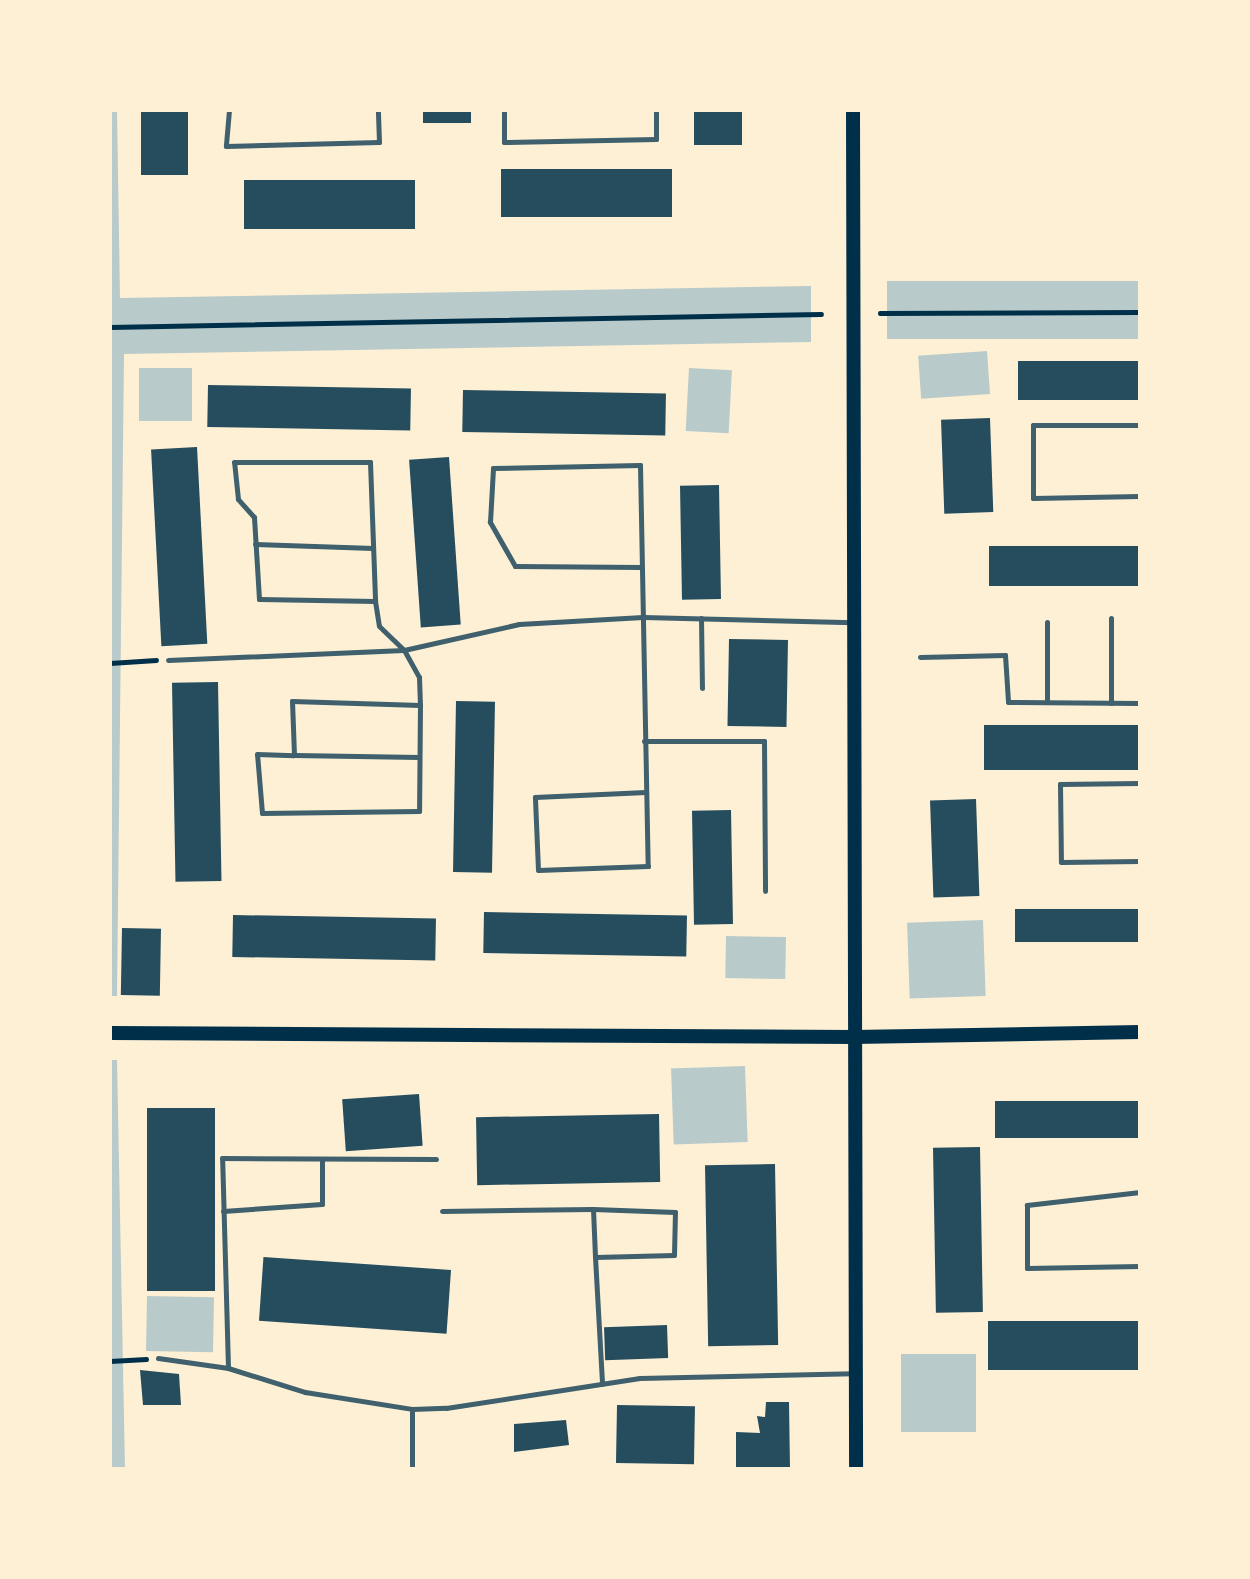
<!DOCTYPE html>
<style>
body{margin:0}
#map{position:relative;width:1250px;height:1579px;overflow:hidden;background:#fdf0d5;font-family:"Roboto Condensed",sans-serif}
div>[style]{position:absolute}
.green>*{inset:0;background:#b9caca;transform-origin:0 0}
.building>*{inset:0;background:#264d5e;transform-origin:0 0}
.path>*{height:4.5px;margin:-2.25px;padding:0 2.25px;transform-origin:2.25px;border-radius:2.25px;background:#003049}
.service>*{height:5px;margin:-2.5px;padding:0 2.5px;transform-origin:2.5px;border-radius:2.5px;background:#3f606c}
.secondary>*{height:14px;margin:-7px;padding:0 7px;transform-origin:7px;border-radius:7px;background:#003049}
span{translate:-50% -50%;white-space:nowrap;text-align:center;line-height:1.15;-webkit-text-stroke:6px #fdf0d5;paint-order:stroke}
.frame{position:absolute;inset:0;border:112px solid #fdf0d5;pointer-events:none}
</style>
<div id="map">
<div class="green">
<div style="clip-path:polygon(110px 110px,117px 110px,120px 298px,811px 286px,811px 342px,124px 354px,117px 996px,110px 996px)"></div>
<div style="left:1140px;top:281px;width:58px;height:253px;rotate:90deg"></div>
<div style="left:987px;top:351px;width:43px;height:69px;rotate:86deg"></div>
<div style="left:192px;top:368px;width:53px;height:53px;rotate:90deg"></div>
<div style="left:689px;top:368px;width:43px;height:63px;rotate:3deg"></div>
<div style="left:983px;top:920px;width:76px;height:76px;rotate:88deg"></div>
<div style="left:726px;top:936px;width:60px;height:42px;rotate:1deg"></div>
<div style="clip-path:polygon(110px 1060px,117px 1060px,125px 1469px,110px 1469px)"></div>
<div style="left:745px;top:1066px;width:76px;height:74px;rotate:88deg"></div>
<div style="left:147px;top:1296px;width:67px;height:55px;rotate:1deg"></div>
<div style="left:901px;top:1354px;width:75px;height:78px"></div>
</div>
<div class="building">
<div style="left:141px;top:110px;width:47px;height:65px"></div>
<div style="left:423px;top:110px;width:48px;height:13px"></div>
<div style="left:694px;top:110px;width:48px;height:35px"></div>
<div style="left:672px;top:169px;width:48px;height:171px;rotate:90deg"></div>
<div style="left:415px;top:180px;width:49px;height:171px;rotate:90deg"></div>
<div style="left:1018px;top:361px;width:122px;height:39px"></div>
<div style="left:208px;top:385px;width:203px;height:42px;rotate:1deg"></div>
<div style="left:463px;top:390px;width:203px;height:42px;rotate:1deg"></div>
<div style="left:990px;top:418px;width:94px;height:49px;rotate:88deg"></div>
<div style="left:197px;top:447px;width:197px;height:46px;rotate:87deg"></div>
<div style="left:449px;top:457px;width:168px;height:40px;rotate:86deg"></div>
<div style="left:719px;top:485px;width:114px;height:39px;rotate:89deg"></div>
<div style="left:989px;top:546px;width:151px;height:40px"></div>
<div style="left:729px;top:639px;width:59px;height:87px;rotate:1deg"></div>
<div style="left:218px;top:682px;width:199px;height:46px;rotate:89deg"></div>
<div style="left:456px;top:701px;width:39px;height:171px;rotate:1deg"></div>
<div style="left:984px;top:725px;width:156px;height:45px"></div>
<div style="left:976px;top:799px;width:97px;height:46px;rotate:88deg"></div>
<div style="left:731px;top:810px;width:114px;height:39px;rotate:89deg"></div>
<div style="left:1140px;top:909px;width:33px;height:125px;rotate:90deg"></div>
<div style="left:484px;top:912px;width:203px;height:41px;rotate:1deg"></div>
<div style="left:233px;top:915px;width:203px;height:42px;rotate:1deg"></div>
<div style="left:122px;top:928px;width:39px;height:67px;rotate:1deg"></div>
<div style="left:419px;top:1094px;width:52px;height:77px;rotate:86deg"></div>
<div style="left:1140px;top:1101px;width:37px;height:145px;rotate:90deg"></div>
<div style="left:147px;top:1108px;width:68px;height:183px"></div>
<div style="left:659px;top:1114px;width:68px;height:183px;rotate:89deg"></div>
<div style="left:980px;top:1147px;width:165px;height:47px;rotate:89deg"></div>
<div style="left:775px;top:1164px;width:181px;height:70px;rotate:89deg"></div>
<div style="left:451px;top:1270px;width:64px;height:188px;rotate:94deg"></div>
<div style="left:1140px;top:1321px;width:49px;height:152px;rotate:90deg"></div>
<div style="left:667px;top:1325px;width:33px;height:63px;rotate:88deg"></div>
<div style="clip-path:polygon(140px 1370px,179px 1374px,181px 1405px,143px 1405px)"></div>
<div style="clip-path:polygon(766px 1402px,789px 1402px,790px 1469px,736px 1469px,736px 1432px,760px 1433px,757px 1416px,765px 1417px)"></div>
<div style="left:617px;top:1405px;width:78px;height:58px;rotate:1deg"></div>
<div style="clip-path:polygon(566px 1420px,569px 1445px,514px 1452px,514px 1424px)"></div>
</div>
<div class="path">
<div style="left:880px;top:313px;width:260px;rotate:-0.2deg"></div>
<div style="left:110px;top:327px;width:711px;rotate:-1.05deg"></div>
<div style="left:110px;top:663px;width:46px;rotate:-3.7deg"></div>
<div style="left:110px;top:1361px;width:36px;rotate:-3deg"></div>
</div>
<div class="service">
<div style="left:229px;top:110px;width:36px;rotate:95deg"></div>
<div style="left:226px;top:146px;width:153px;rotate:-1.5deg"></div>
<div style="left:379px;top:142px;width:32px;rotate:-92deg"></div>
<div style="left:504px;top:110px;width:32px;rotate:90deg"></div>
<div style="left:504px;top:142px;width:152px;rotate:-1.1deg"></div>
<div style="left:656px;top:139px;width:29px;rotate:-90deg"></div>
<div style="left:1140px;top:425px;width:107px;rotate:180deg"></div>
<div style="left:1033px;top:425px;width:73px;rotate:90deg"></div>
<div style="left:1033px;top:498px;width:107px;rotate:-1.1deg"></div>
<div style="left:255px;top:544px;width:118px;rotate:1.9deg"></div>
<div style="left:641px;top:567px;width:126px;rotate:-179.5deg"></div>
<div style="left:515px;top:566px;width:51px;rotate:-119.6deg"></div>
<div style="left:490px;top:522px;width:54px;rotate:-86.8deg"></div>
<div style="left:493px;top:468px;width:147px;rotate:-1.2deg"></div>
<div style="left:640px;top:465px;width:401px;rotate:88.9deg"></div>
<div style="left:648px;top:866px;width:110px;rotate:177.9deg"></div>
<div style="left:538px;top:870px;width:73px;rotate:-92.4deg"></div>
<div style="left:535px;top:797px;width:111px;rotate:-2.6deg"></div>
<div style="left:375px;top:601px;width:116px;rotate:-179deg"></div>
<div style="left:259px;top:599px;width:82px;rotate:-93.5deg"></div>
<div style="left:254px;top:517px;width:24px;rotate:-132deg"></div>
<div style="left:238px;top:499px;width:37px;rotate:-96deg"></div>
<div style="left:234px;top:462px;width:136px"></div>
<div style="left:370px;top:462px;width:139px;rotate:87.9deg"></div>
<div style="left:375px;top:601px;width:25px;rotate:81deg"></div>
<div style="left:379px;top:626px;width:35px;rotate:44deg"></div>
<div style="left:404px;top:650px;width:31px;rotate:61deg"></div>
<div style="left:419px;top:677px;width:28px;rotate:88deg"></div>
<div style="left:420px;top:705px;width:106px;rotate:90.5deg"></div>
<div style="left:419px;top:811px;width:157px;rotate:179.3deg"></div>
<div style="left:262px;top:813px;width:59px;rotate:-94.8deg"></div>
<div style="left:257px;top:754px;width:37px;rotate:2deg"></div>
<div style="left:294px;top:755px;width:54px;rotate:-92.1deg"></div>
<div style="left:292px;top:701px;width:128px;rotate:1.8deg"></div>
<div style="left:701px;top:618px;width:70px;rotate:89.2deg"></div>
<div style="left:920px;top:657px;width:85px;rotate:-1.3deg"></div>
<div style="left:1005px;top:655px;width:47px;rotate:86.3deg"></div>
<div style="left:1008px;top:702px;width:132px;rotate:0.4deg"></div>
<div style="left:168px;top:660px;width:236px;rotate:-2.4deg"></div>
<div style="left:404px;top:650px;width:118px;rotate:-12.7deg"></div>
<div style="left:519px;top:624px;width:124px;rotate:-3.2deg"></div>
<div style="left:643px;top:617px;width:210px;rotate:1.4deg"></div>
<div style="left:1047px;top:702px;width:80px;rotate:-90deg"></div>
<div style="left:1111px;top:703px;width:85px;rotate:-90deg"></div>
<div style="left:644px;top:741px;width:120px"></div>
<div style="left:764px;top:741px;width:150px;rotate:89.6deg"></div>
<div style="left:294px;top:755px;width:125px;rotate:0.9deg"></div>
<div style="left:1140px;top:783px;width:80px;rotate:179.3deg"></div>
<div style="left:1060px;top:784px;width:78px;rotate:89.3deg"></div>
<div style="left:1061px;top:862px;width:79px;rotate:-0.7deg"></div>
<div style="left:1140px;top:1192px;width:114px;rotate:173.4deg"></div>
<div style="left:1027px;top:1205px;width:63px;rotate:90deg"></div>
<div style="left:1027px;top:1268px;width:113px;rotate:-1deg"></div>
<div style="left:223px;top:1211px;width:99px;rotate:-4deg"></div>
<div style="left:322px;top:1204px;width:45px;rotate:-90deg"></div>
<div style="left:442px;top:1211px;width:151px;rotate:-0.8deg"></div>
<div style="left:595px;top:1257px;width:79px;rotate:-1.5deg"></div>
<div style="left:674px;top:1255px;width:43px;rotate:-88.7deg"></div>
<div style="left:675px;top:1212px;width:82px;rotate:-177.9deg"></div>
<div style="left:593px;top:1209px;width:48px;rotate:87.6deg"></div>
<div style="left:595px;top:1257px;width:127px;rotate:86.8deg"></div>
<div style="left:158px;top:1358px;width:71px;rotate:8.1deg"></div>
<div style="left:228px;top:1368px;width:81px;rotate:17.3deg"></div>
<div style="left:305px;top:1392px;width:108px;rotate:9deg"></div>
<div style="left:412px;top:1409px;width:34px;rotate:-2deg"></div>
<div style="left:446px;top:1408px;width:196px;rotate:-8.8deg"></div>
<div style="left:640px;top:1378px;width:213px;rotate:-1.3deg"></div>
<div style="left:228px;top:1368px;width:210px;rotate:-91.6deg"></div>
<div style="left:222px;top:1158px;width:214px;rotate:0.3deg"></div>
<div style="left:412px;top:1409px;width:60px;rotate:90deg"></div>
</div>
<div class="secondary">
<div style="left:853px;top:110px;width:1359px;rotate:89.87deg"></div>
<div style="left:110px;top:1033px;width:744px;rotate:0.31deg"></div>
<div style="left:854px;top:1037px;width:286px;rotate:-1deg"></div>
</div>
<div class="frame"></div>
</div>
